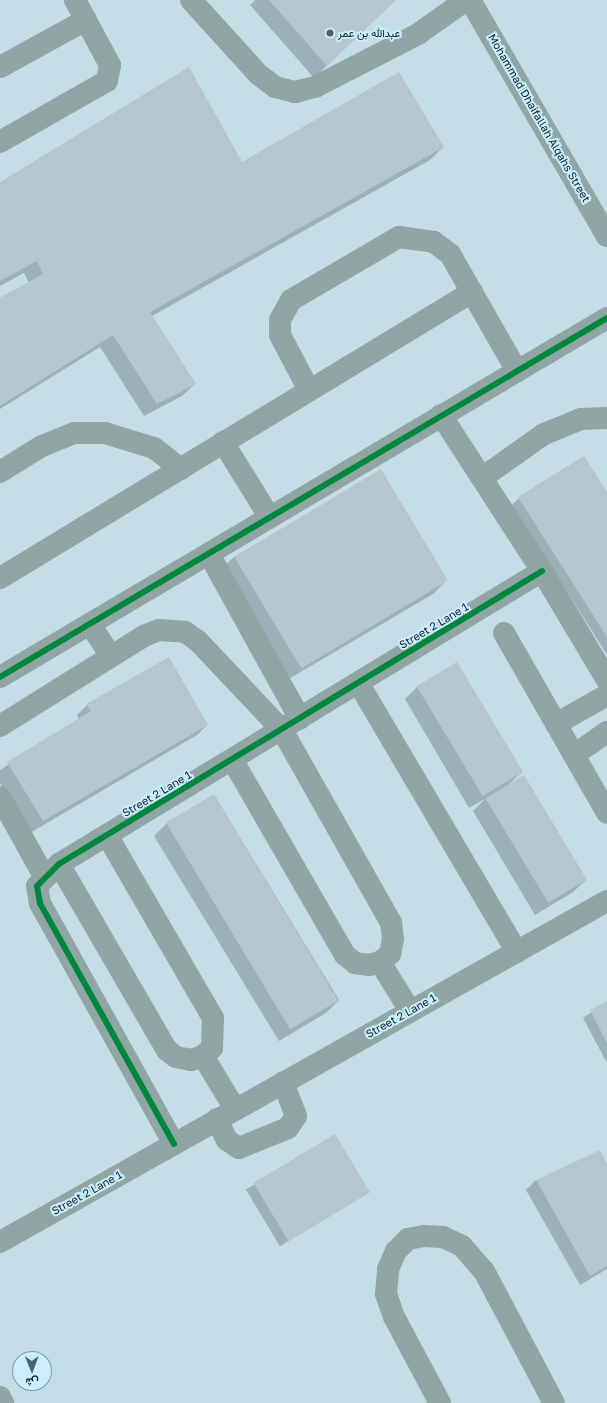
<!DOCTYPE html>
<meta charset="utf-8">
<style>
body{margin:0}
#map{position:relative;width:607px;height:1403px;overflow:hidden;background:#c4dde6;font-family:"Golos Text",Vazirmatn,sans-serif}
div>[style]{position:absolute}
.shadow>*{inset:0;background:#0003;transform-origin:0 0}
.building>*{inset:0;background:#b5c6cf;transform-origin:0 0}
.minor>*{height:22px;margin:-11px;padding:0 11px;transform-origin:11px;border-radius:11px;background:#91a6a4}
.cycleway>*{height:6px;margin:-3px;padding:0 3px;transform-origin:3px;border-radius:3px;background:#00873e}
.dots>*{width:11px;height:11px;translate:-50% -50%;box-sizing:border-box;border:2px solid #caeefd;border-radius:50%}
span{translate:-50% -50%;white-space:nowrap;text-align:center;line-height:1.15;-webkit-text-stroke:4px #caeefd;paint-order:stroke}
.poi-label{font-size:11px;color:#0f2127}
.left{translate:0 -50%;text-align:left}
.street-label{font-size:11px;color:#0f2127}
.north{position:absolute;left:12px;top:1351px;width:40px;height:40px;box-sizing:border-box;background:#caeefd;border:1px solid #7f9ca7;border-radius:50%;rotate:179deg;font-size:11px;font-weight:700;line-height:16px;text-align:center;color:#0f2127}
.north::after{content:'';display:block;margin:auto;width:14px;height:18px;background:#4e636a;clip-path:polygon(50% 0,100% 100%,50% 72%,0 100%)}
</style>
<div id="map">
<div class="shadow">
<div style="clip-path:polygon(255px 0,395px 0,314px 78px,250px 5px)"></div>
<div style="clip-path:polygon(443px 147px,430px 160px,152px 316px,195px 384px,182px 396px,144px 416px,100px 347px,0 409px,0 298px,29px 283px,24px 273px,0 286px,0 183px)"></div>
<div style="clip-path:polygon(381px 470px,446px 581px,433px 594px,287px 680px,221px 569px,234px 557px)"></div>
<div style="clip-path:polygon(607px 494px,607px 655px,558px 577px,506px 511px,519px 498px)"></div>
<div style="clip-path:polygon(457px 663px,522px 772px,509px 784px,586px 880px,573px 892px,535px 915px,473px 811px,485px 799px,469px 808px,405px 699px,417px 687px)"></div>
<div style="clip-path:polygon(87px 705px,207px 725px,197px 735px,30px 833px,0 783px,0 770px,79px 719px,77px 715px)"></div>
<div style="clip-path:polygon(214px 795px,339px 1000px,326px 1013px,279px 1041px,154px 836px,166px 824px)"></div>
<div style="clip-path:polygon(607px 1002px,607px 1063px,583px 1018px)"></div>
<div style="left:335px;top:1136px;width:66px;height:104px;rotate:59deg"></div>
<div style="clip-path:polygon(607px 1166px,607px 1269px,580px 1285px,526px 1190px,536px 1180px)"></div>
</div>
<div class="building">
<div style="clip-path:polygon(269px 0,396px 0,327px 66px)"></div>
<div style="clip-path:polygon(189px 67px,242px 162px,399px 72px,444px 147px,150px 312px,196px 384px,157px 404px,113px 335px,0 406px,0 298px,43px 274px,37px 261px,0 281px,0 182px)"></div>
<div style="clip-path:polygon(584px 456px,607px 492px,607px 637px,518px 497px)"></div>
<div style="left:381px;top:469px;width:130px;height:171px;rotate:59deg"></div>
<div style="clip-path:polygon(169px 657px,208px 725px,43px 821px,7px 762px,91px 711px,86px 704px)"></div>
<div style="left:457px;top:662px;width:128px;height:47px;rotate:59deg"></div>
<div style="left:524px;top:775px;width:122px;height:45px;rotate:59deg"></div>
<div style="left:214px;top:794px;width:241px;height:56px;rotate:59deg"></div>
<div style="clip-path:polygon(607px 1001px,607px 1043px,590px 1010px)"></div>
<div style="left:335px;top:1134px;width:68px;height:95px;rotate:59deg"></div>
<div style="clip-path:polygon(600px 1150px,607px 1164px,607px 1266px,590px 1276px,536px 1180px)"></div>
</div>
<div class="minor">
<div style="left:191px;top:0;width:100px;rotate:47.8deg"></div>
<div style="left:258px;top:74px;width:21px;rotate:37deg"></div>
<div style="left:275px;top:87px;width:21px;rotate:14deg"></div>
<div style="left:295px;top:92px;width:21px;rotate:-14deg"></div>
<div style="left:315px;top:87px;width:116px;rotate:-27.2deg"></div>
<div style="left:418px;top:34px;width:59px;rotate:-35.3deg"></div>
<div style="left:470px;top:0;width:273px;rotate:59.9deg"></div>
<div style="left:0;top:67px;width:98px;rotate:-28.7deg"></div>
<div style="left:0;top:142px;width:123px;rotate:-29.7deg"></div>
<div style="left:107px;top:81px;width:16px;rotate:-79deg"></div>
<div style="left:110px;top:65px;width:74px;rotate:-118.3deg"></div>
<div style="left:309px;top:390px;width:62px;rotate:-117.8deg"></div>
<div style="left:280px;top:335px;width:15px;rotate:-90deg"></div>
<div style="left:280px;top:320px;width:23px;rotate:-61deg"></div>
<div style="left:291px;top:300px;width:125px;rotate:-30.3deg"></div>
<div style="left:399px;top:237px;width:35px;rotate:8deg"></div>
<div style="left:434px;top:242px;width:20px;rotate:37deg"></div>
<div style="left:450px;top:254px;width:135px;rotate:60.2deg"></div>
<div style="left:441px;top:415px;width:186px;rotate:57.1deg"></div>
<div style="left:542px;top:571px;width:127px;rotate:59.2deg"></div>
<div style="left:223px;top:442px;width:89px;rotate:58.3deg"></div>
<div style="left:0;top:472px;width:49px;rotate:-31.8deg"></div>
<div style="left:42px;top:446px;width:35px;rotate:-22deg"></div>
<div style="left:75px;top:433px;width:30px"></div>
<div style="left:105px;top:433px;width:51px;rotate:17deg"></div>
<div style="left:154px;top:448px;width:34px;rotate:38deg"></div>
<div style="left:482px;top:478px;width:76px;rotate:-35.4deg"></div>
<div style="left:544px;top:434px;width:40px;rotate:-22deg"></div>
<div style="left:581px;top:419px;width:26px;rotate:-2deg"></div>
<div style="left:209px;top:554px;width:188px;rotate:61.1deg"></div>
<div style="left:0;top:578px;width:552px;rotate:-31.21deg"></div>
<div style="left:90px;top:624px;width:38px;rotate:57deg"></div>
<div style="left:504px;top:633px;width:207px;rotate:60.2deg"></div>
<div style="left:0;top:677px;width:705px;rotate:-30.6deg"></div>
<div style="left:359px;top:684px;width:311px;rotate:59.5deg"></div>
<div style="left:556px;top:724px;width:59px;rotate:-29.6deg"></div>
<div style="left:0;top:726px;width:170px;rotate:-32deg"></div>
<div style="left:144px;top:636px;width:16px;rotate:-22deg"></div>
<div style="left:159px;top:630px;width:26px;rotate:4deg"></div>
<div style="left:185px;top:632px;width:16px;rotate:35deg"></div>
<div style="left:198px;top:641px;width:122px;rotate:46.7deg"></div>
<div style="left:282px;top:730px;width:222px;rotate:60.5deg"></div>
<div style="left:391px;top:923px;width:16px;rotate:83deg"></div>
<div style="left:393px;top:939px;width:15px;rotate:101deg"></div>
<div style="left:390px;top:954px;width:13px;rotate:141deg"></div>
<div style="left:380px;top:962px;width:11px;rotate:165deg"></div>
<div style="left:369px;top:965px;width:14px;rotate:-172deg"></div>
<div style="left:355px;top:963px;width:13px;rotate:-141deg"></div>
<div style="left:345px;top:955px;width:224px;rotate:-120deg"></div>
<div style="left:574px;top:755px;width:40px;rotate:-34.9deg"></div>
<div style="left:0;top:797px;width:90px;rotate:60.9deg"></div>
<div style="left:59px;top:864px;width:215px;rotate:59.9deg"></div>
<div style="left:167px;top:1050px;width:11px;rotate:38deg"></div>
<div style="left:176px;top:1057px;width:15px;rotate:11deg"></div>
<div style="left:191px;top:1060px;width:13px;rotate:-18deg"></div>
<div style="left:203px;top:1056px;width:12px;rotate:-42deg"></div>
<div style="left:212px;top:1048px;width:30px;rotate:-88deg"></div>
<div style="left:213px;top:1018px;width:211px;rotate:-120.1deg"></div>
<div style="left:380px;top:962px;width:57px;rotate:58.5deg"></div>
<div style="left:203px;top:1056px;width:62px;rotate:58.9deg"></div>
<div style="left:217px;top:1119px;width:23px;rotate:65deg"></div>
<div style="left:227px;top:1140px;width:14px;rotate:34deg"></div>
<div style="left:239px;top:1148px;width:53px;rotate:-22.2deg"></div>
<div style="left:288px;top:1128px;width:14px;rotate:-56deg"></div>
<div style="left:296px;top:1116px;width:36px;rotate:-111deg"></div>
<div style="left:174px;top:1144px;width:276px;rotate:-119.1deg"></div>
<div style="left:40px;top:903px;width:17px;rotate:-100deg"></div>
<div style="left:37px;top:886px;width:31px;rotate:-45deg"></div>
<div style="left:59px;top:864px;width:565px;rotate:-31.24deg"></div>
<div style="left:0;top:1242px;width:696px;rotate:-29.33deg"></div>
<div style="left:0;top:1397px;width:7px;rotate:63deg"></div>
<div style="left:440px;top:1403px;width:98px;rotate:-118.1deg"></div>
<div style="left:394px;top:1317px;width:24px;rotate:-109deg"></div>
<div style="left:386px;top:1294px;width:25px;rotate:-85deg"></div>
<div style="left:388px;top:1269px;width:20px;rotate:-66deg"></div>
<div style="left:396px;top:1251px;width:17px;rotate:-45deg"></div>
<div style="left:408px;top:1239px;width:16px;rotate:-11deg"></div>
<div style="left:424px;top:1236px;width:19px;rotate:3deg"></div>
<div style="left:443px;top:1237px;width:21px;rotate:25deg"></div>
<div style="left:462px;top:1246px;width:33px;rotate:49deg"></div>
<div style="left:484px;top:1271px;width:149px;rotate:62.1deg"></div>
</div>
<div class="cycleway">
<div style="left:0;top:677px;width:705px;rotate:-30.6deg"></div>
<div style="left:174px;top:1144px;width:276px;rotate:-119.1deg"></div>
<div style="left:40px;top:903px;width:17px;rotate:-100deg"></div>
<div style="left:37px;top:886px;width:31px;rotate:-45deg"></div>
<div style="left:59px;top:864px;width:565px;rotate:-31.24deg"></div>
</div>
<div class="dots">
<div style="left:330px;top:33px;background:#4e636a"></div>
</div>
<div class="poi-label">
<span class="left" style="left:338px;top:33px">عبدالله بن عمر</span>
</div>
<div class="street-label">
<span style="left:539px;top:118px;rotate:60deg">Mohammad Dhaifallah Alqahs Street</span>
<span style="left:434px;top:626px;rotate:-31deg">Street 2 Lane 1</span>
<span style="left:157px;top:794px;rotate:-31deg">Street 2 Lane 1</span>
<span style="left:401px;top:1016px;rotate:-29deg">Street 2 Lane 1</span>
<span style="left:87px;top:1193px;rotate:-29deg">Street 2 Lane 1</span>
</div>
<div class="north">ش</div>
</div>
